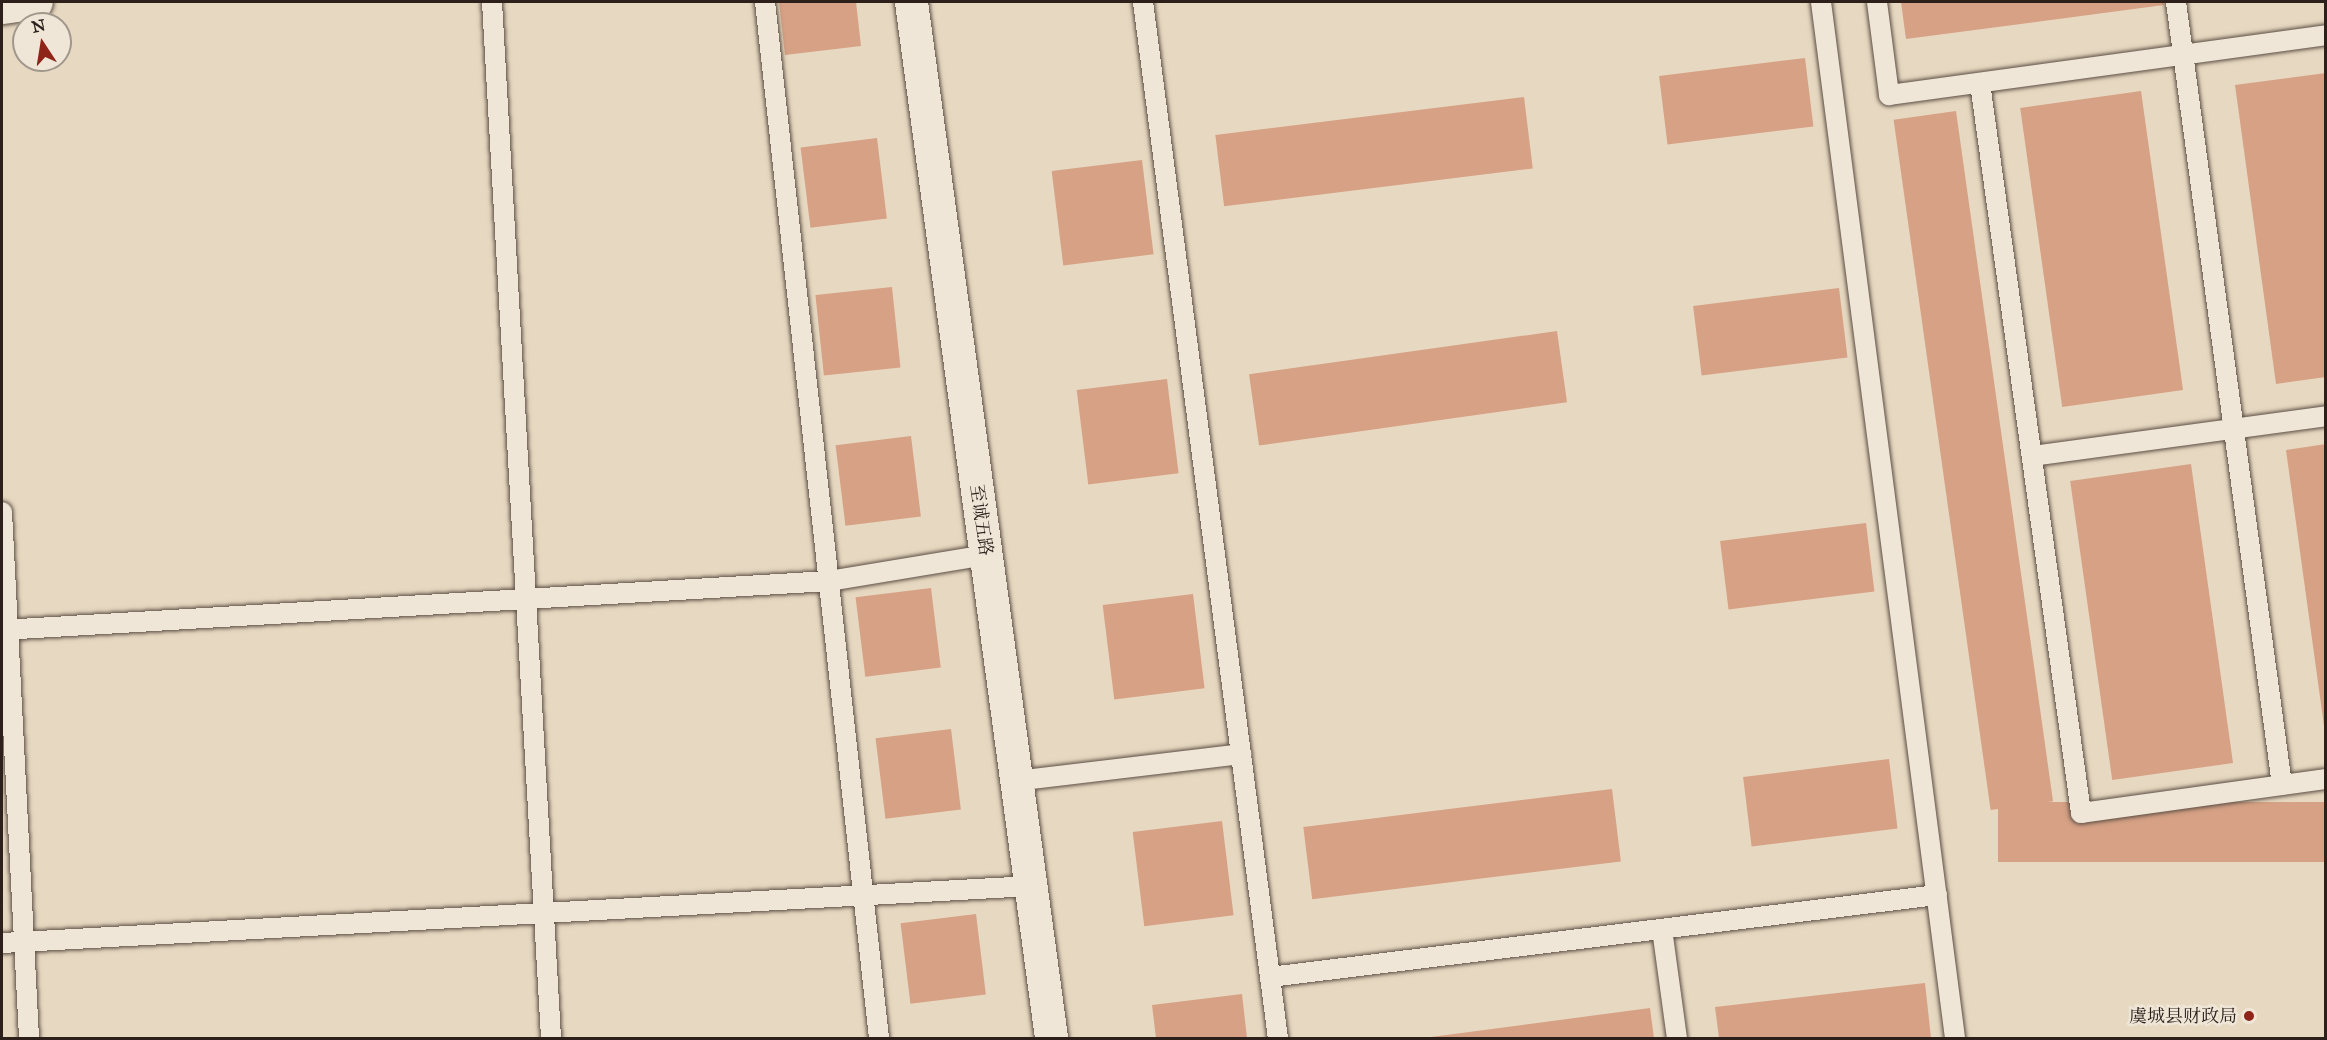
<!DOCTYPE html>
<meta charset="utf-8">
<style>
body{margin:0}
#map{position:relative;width:2327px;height:1040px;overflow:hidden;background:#e7d9c1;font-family:"IM FELL Great Primer","Noto Serif SC",serif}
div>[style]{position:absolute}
.building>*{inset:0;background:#d6a185;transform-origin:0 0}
.roads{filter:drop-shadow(0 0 2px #5c4e44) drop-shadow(0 0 2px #5c4e44)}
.lane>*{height:20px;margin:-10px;padding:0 10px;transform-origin:10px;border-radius:10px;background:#efe6d7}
.secondary>*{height:33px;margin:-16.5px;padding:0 16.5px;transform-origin:16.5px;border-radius:16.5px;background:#efe6d7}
.dots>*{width:16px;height:16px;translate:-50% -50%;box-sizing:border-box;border:3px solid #efe6d7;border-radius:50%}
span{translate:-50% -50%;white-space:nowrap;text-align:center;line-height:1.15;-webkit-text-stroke:5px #efe6d7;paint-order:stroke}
.street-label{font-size:18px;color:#2d201b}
.poi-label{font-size:18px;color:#2d201b}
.right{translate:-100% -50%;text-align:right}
.frame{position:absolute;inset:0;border:3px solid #2d201b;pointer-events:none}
.north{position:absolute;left:12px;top:12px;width:60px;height:60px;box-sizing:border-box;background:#efe6d7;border:2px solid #a1978c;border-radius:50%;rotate:348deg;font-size:16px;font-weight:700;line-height:24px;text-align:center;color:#2d201b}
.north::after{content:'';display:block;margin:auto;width:21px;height:27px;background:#8f2418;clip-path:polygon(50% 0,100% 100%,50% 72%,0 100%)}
</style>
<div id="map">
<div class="building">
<div style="clip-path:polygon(779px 2px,856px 2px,861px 46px,785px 55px)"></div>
<div style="clip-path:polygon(1901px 2px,2163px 2px,2164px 5px,1906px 39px)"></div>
<div style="left:1805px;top:58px;width:69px;height:147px;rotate:83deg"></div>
<div style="clip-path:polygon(2326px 73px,2326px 377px,2276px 384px,2235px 85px)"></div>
<div style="left:2141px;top:91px;width:302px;height:122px;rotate:82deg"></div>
<div style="left:1524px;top:97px;width:72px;height:311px;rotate:83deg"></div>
<div style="left:1956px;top:111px;width:697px;height:63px;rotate:82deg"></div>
<div style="left:877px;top:138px;width:81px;height:77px;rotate:83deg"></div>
<div style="left:1142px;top:160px;width:95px;height:91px;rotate:83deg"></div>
<div style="left:892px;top:287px;width:81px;height:77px;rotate:84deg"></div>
<div style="left:1839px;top:288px;width:70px;height:147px;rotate:83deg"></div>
<div style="left:1557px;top:331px;width:72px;height:311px;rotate:82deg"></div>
<div style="left:1167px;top:379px;width:95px;height:91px;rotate:83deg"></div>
<div style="left:911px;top:436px;width:81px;height:76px;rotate:83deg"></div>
<div style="clip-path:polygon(2326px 444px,2326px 725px,2324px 726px,2286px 450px)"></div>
<div style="left:2191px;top:464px;width:302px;height:122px;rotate:82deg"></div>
<div style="left:1866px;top:523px;width:69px;height:147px;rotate:83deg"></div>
<div style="left:931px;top:588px;width:80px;height:76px;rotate:83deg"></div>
<div style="left:1193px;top:594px;width:95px;height:91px;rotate:83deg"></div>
<div style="left:951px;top:729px;width:81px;height:76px;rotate:83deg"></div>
<div style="left:1889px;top:759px;width:70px;height:147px;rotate:83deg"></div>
<div style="left:1612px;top:789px;width:73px;height:311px;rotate:83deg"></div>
<div style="left:2326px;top:802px;width:60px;height:328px;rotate:90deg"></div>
<div style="left:1222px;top:821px;width:95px;height:90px;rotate:83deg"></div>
<div style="left:976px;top:914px;width:81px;height:76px;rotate:83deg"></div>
<div style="clip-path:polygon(1925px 983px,1931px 1038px,1719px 1038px,1715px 1007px)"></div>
<div style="clip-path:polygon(1242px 994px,1247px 1038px,1156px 1038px,1152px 1005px)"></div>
<div style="clip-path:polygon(1650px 1008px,1654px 1038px,1431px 1038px,1431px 1037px)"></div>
</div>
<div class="roads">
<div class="lane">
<div style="left:492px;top:2px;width:1038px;rotate:86.74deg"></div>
<div style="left:765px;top:2px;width:1042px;rotate:83.72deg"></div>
<div style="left:1143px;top:2px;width:1045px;rotate:82.58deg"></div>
<div style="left:1821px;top:2px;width:1045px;rotate:82.63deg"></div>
<div style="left:1877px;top:2px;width:94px;rotate:82.6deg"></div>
<div style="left:1889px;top:95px;width:441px;rotate:-7.8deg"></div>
<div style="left:2176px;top:2px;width:790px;rotate:82.29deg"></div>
<div style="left:1980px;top:83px;width:737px;rotate:82.12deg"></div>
<div style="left:2081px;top:813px;width:247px;rotate:-7.9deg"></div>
<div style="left:2032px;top:456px;width:297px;rotate:-7.7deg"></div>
<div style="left:2px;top:512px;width:527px;rotate:87.06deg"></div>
<div style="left:2px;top:630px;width:828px;rotate:-3.39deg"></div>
<div style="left:829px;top:581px;width:159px;rotate:-9.4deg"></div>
<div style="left:1016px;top:781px;width:227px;rotate:-6.8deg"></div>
<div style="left:1662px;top:929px;width:110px;rotate:82.2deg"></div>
<div style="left:2px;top:943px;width:1030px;rotate:-3.17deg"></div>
<div style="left:1270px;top:977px;width:672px;rotate:-7.01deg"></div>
</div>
<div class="secondary">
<div style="left:911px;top:2px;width:1045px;rotate:82.3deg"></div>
<div style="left:2px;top:7px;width:34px;rotate:-8deg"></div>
</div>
</div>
<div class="dots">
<div style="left:2249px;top:1016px;background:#8f2418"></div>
</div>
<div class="street-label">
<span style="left:981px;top:520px;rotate:82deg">至诚五路</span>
</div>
<div class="poi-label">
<span class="right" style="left:2237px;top:1016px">虞城县财政局</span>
</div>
<div class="frame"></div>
<div class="north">N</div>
</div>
